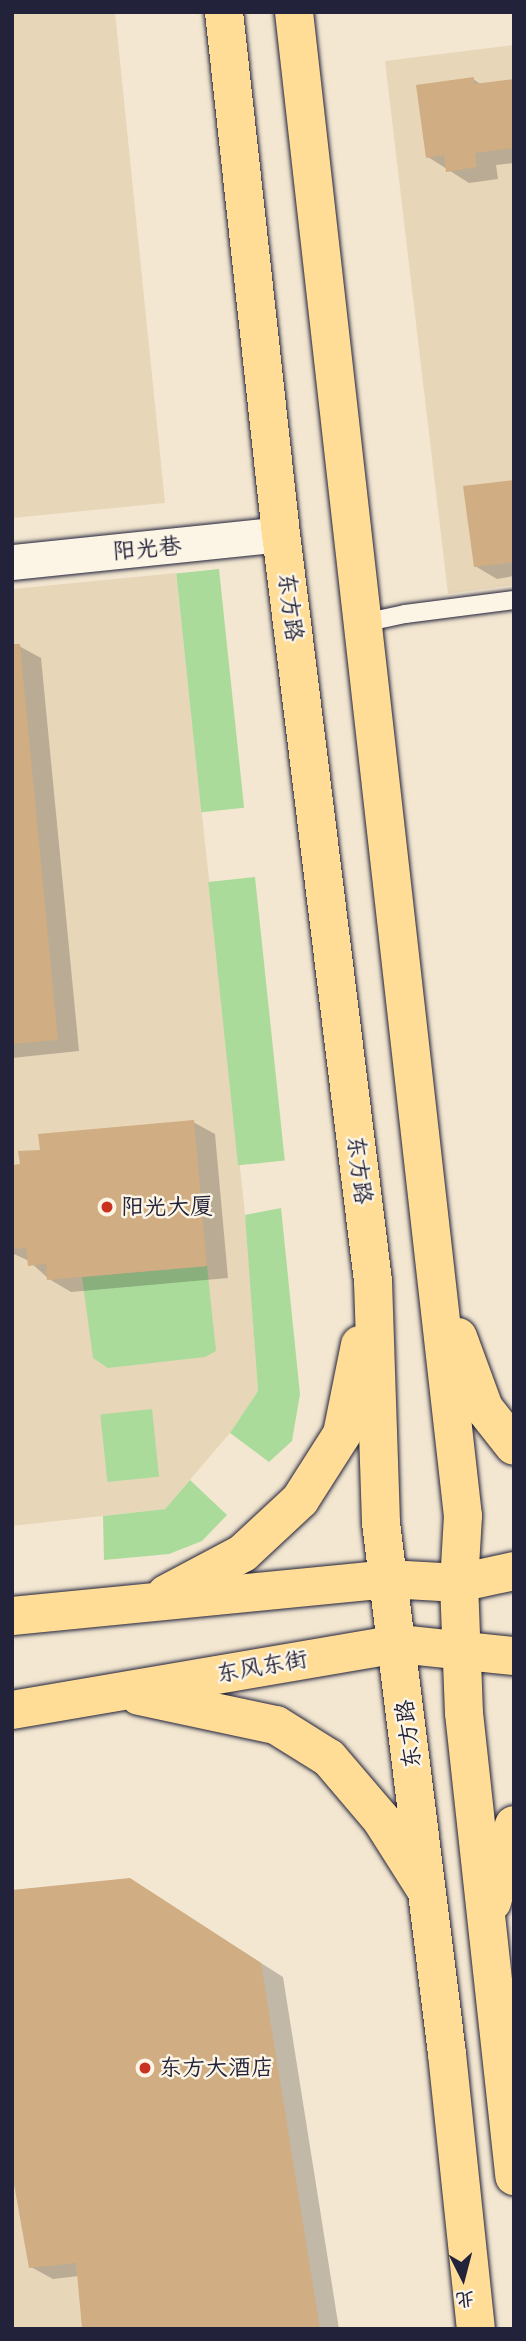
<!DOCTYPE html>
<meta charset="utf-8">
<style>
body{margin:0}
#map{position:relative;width:526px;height:2341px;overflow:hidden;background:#f3e7d1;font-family:"Comic Neue","LXGW WenKai TC",sans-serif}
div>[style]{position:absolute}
.built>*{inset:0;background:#e8d6b9}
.green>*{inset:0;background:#abdb9b;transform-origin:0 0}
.shadow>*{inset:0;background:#0003}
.building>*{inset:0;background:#d0ad82}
.roads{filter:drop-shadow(0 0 2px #22223b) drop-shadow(0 0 2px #22223b)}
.service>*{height:18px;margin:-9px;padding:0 9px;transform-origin:9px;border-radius:9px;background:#fcf5e5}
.minor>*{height:35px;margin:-17.5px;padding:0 17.5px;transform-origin:17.5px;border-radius:17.5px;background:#fcf5e5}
.primary>*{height:38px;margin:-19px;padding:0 19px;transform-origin:19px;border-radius:19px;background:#ffdd96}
.dots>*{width:19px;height:19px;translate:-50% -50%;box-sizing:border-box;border:4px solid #fcf5e5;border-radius:50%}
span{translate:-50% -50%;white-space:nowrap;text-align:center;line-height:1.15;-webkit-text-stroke:5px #fcf5e5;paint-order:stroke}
.street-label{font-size:23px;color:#22223b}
.poi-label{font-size:23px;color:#22223b}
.left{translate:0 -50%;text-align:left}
.frame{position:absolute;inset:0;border:14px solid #22223b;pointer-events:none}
.north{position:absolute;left:428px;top:2243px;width:70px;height:70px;-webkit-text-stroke:5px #fcf5e5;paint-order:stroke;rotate:174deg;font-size:19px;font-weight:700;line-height:28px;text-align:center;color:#22223b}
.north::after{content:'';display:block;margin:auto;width:24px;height:32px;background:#22223b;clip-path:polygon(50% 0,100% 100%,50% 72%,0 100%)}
</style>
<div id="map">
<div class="built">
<div style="clip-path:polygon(12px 12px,115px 12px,165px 503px,12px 518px)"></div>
<div style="clip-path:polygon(514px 45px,514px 585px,448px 594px,385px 61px)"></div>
<div style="clip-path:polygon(176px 573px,248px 1242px,258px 1391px,230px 1433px,165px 1509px,12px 1526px,12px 589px)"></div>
<div style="clip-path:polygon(12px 2173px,76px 2263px,82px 2329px,12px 2329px)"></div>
</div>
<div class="green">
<div style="left:219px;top:569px;width:240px;height:43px;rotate:84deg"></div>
<div style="left:255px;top:877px;width:285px;height:47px;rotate:84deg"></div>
<div style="clip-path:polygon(281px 1208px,300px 1394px,292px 1441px,269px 1462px,230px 1433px,258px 1391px,245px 1215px)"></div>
<div style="clip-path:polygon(207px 1266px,216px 1351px,205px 1357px,108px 1368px,93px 1358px,82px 1277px)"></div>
<div style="left:152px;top:1409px;width:68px;height:52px;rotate:84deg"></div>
<div style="clip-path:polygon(190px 1480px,227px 1515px,202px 1541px,169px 1554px,104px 1560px,103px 1516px,165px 1509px)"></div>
</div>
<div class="shadow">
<div style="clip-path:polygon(473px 79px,482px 85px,514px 80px,514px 163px,496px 165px,498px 179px,469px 183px,428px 157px)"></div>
<div style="clip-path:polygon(514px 481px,514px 576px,497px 579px,475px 566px)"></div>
<div style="clip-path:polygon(12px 646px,19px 646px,41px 658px,79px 1051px,12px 1058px)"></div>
<div style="clip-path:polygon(193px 1122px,215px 1134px,228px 1278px,71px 1292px,49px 1279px,29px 1261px,12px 1253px,12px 1167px,21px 1166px,41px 1151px)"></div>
<div style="clip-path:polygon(152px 1893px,283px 1977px,339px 2329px,84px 2329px,79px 2276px,53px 2279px,31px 2267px)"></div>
</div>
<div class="building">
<div style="clip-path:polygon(474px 77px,474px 84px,514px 79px,514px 148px,475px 153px,477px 167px,446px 172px,444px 155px,426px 158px,416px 85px)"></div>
<div style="clip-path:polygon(514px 480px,514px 562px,474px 567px,463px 486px)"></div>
<div style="clip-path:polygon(12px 644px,20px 644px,58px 1040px,12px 1044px)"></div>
<div style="clip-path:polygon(194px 1120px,207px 1266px,47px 1280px,46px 1264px,28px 1266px,26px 1248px,12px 1249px,12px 1165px,20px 1164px,18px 1151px,40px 1150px,38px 1134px)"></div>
<div style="clip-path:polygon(130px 1878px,261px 1963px,320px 2329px,82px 2329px,76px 2263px,29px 2268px,12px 2173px,12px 1890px)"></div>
</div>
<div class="roads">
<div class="service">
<div style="left:363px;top:623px;width:43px;rotate:-12.1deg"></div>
<div style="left:405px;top:614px;width:110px;rotate:-7.3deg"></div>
</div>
<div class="minor">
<div style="left:12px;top:562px;width:270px;rotate:-5.9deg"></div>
</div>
<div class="primary">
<div style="left:224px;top:12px;width:525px;rotate:83.77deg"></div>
<div style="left:281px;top:534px;width:753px;rotate:82.98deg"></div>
<div style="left:373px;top:1281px;width:242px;rotate:88.1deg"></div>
<div style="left:381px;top:1523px;width:535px;rotate:82.91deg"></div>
<div style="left:447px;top:2054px;width:277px;rotate:84deg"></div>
<div style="left:294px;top:12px;width:1513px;rotate:83.59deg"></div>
<div style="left:463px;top:1516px;width:67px;rotate:93.4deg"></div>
<div style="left:459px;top:1583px;width:130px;rotate:87.8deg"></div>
<div style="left:464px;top:1713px;width:466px;rotate:83.8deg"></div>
<div style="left:458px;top:1337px;width:76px;rotate:69.9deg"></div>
<div style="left:484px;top:1408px;width:48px;rotate:51.7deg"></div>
<div style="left:166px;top:1594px;width:87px;rotate:-28deg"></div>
<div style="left:243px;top:1553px;width:78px;rotate:-42.9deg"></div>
<div style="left:300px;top:1500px;width:78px;rotate:-57.5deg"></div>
<div style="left:342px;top:1434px;width:91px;rotate:-78.6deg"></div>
<div style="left:12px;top:1616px;width:378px;rotate:-5.6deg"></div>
<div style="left:388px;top:1579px;width:71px;rotate:3.2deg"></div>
<div style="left:459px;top:1583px;width:56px;rotate:-12.3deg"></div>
<div style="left:139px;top:1696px;width:140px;rotate:12deg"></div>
<div style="left:276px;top:1725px;width:62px;rotate:31.9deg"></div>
<div style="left:329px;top:1758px;width:80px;rotate:49.6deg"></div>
<div style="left:381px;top:1819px;width:80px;rotate:57.7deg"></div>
<div style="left:12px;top:1710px;width:393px;rotate:-9.7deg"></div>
<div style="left:399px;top:1644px;width:116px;rotate:6deg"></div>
<div style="left:492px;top:1902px;width:80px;rotate:-74.1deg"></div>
</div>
</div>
<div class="dots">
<div style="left:107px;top:1207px;background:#c8321e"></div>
<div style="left:145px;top:2068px;background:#c8321e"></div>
</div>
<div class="street-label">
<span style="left:147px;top:549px;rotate:-5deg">阳光巷</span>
<span style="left:290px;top:607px;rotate:83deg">东方路</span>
<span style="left:359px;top:1170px;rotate:83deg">东方路</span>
<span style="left:262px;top:1667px;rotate:-10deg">东风东街</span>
<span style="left:409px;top:1734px;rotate:-97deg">东方路</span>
</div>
<div class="poi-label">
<span class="left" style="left:121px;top:1207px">阳光大厦</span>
<span class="left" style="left:159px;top:2068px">东方大酒店</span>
</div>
<div class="frame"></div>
<div class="north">北</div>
</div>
